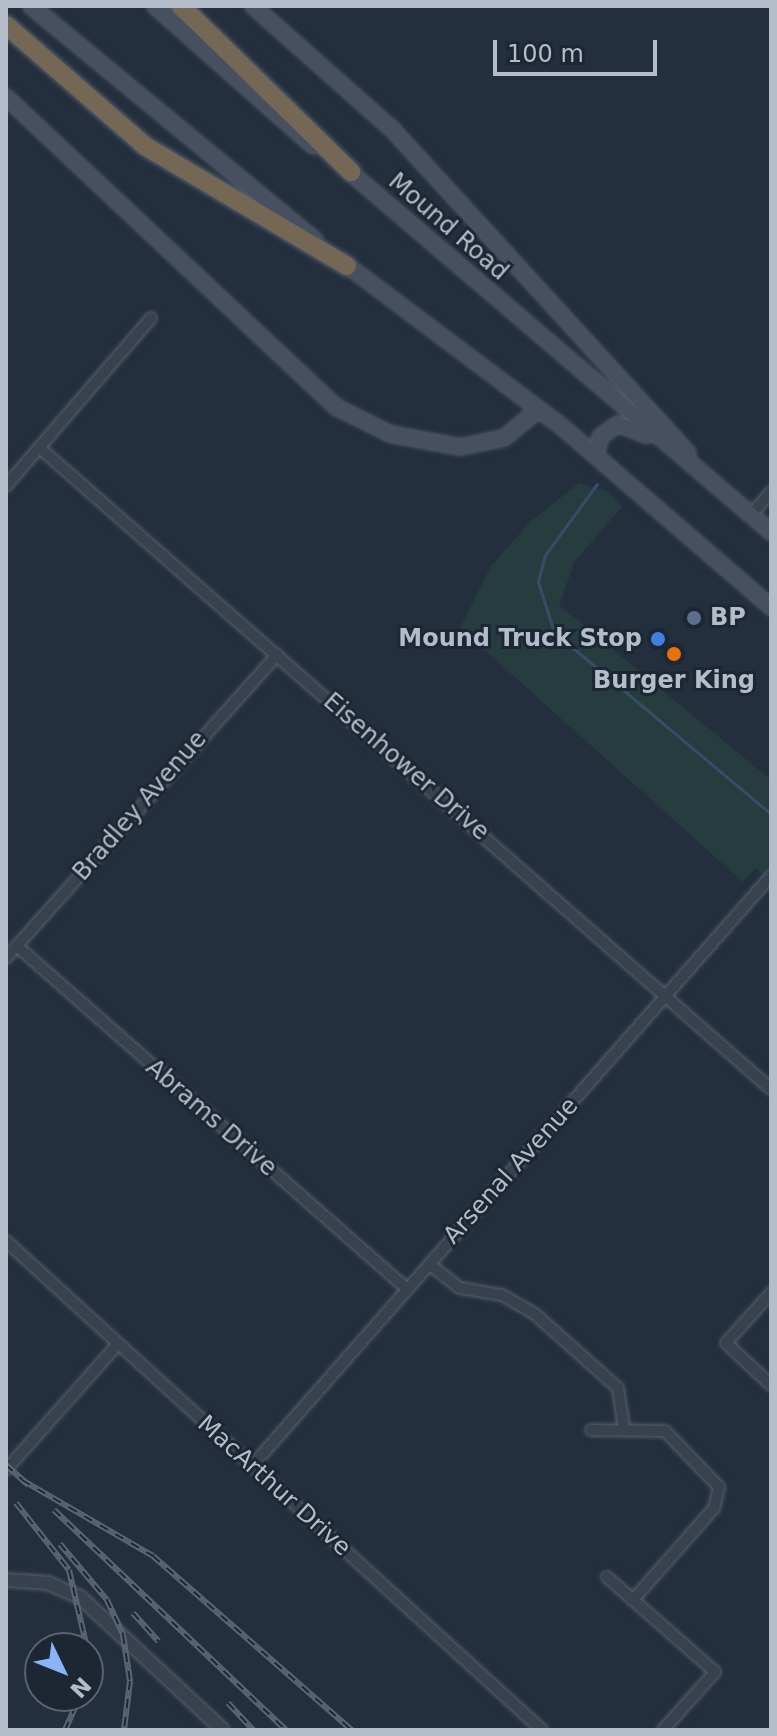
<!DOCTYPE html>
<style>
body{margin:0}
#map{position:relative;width:777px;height:1736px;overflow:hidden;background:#242f3e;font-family:"DejaVu Sans",sans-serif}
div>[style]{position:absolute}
.green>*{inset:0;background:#263c3f}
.stream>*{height:3px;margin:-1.5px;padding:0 1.5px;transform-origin:1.5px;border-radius:1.5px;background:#394c67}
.roads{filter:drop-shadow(0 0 2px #565f6c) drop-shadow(0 0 2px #565f6c)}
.minor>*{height:10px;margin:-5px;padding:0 5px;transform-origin:5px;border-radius:5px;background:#38414e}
.tertiary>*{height:12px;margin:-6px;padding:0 6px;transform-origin:6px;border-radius:6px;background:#38414e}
.secondary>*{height:14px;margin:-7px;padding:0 7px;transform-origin:7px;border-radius:7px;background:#465061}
.motorway>*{height:18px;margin:-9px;padding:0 9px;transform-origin:9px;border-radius:9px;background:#746855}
.rail>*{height:6px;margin-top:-3px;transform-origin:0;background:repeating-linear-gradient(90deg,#1d2633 0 9px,#5a6575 0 18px);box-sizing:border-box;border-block:2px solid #5a6575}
.dots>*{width:22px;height:22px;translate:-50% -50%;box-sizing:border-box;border:4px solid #1d2633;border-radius:50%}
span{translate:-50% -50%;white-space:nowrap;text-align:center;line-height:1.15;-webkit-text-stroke:6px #1d2633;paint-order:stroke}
.street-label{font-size:24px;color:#b4bcc9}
.poi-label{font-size:24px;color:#b4bcc9;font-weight:700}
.left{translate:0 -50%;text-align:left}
.right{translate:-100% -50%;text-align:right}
.frame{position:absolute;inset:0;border:8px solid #b4bcc9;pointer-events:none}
.north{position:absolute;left:24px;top:1632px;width:80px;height:80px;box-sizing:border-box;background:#1d2633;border:2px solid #59626f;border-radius:50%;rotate:133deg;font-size:22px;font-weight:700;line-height:32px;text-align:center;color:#b4bcc9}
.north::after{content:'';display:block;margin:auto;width:28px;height:36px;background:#8ab4f8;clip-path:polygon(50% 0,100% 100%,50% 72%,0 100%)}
.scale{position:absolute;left:493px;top:40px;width:164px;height:36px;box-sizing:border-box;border:4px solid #b4bcc9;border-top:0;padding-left:10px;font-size:24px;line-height:28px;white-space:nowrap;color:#b4bcc9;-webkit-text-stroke:6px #1d2633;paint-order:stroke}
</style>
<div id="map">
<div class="green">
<div style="clip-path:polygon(579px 483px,607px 491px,622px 507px,575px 561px,559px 605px,771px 780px,771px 882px,756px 868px,743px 882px,460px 628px,491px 566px,530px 522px)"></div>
</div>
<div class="stream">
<div style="left:597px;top:484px;width:88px;rotate:126.2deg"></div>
<div style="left:545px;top:555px;width:28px;rotate:105deg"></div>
<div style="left:538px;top:582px;width:52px;rotate:72.3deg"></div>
<div style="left:554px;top:632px;width:283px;rotate:40deg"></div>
</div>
<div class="roads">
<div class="minor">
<div style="left:40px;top:448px;width:972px;rotate:41.25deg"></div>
<div style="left:6px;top:486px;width:222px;rotate:-49.2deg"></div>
<div style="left:751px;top:515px;width:30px;rotate:-49deg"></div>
<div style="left:17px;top:946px;width:519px;rotate:41.33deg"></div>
<div style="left:6px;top:958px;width:407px;rotate:-48.2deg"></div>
<div style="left:6px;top:1241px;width:726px;rotate:42.37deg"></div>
<div style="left:429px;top:1264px;width:39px;rotate:38deg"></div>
<div style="left:460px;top:1288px;width:43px;rotate:9.5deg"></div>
<div style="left:502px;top:1295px;width:39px;rotate:30deg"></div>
<div style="left:536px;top:1315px;width:110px;rotate:41.7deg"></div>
<div style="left:618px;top:1388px;width:40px;rotate:81.5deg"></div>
<div style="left:771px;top:1293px;width:67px;rotate:132deg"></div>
<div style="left:726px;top:1343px;width:62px;rotate:43deg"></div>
<div style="left:591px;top:1430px;width:74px;rotate:0.8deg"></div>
<div style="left:665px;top:1431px;width:78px;rotate:46deg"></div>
<div style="left:719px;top:1487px;width:22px;rotate:103deg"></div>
<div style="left:714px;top:1508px;width:123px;rotate:131.4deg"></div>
<div style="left:252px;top:1466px;width:786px;rotate:-48.66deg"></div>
<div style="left:6px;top:1470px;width:169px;rotate:-48.4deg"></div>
<div style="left:607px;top:1577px;width:144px;rotate:41.3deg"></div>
<div style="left:715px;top:1672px;width:78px;rotate:131.9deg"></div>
</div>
<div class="tertiary">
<div style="left:6px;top:1580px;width:42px;rotate:4.1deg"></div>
<div style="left:48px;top:1583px;width:35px;rotate:24deg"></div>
<div style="left:80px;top:1597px;width:195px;rotate:42.9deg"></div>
</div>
<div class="secondary">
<div style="left:31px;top:6px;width:368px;rotate:39.5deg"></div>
<div style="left:155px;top:6px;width:211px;rotate:41.5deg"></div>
<div style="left:253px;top:6px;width:184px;rotate:41.5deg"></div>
<div style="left:391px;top:128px;width:440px;rotate:47.6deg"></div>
<div style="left:6px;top:97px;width:453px;rotate:43.2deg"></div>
<div style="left:336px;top:407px;width:60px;rotate:26.6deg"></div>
<div style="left:390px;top:434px;width:71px;rotate:10.5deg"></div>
<div style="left:460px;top:447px;width:45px;rotate:-11.6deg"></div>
<div style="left:504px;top:438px;width:45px;rotate:-39.6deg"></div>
<div style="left:344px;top:167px;width:562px;rotate:40.52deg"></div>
<div style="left:340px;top:260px;width:275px;rotate:36.9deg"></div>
<div style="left:560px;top:425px;width:279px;rotate:40.8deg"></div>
<div style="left:596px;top:455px;width:18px;rotate:-77deg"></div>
<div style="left:600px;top:437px;width:22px;rotate:-36deg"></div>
<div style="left:618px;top:424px;width:31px;rotate:21deg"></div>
</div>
<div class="motorway">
<div style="left:181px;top:6px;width:238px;rotate:44.3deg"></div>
<div style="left:6px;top:25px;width:184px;rotate:41deg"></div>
<div style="left:145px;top:146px;width:235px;rotate:30.7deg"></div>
</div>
</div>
<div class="rail">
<div style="left:6px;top:1465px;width:30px;rotate:42deg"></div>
<div style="left:22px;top:1480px;width:151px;rotate:30.1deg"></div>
<div style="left:153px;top:1556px;width:264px;rotate:41.2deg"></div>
<div style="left:16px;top:1503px;width:85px;rotate:51.7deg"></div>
<div style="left:69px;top:1570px;width:80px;rotate:77deg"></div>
<div style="left:54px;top:1510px;width:320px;rotate:43.5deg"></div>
<div style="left:60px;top:1544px;width:73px;rotate:50deg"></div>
<div style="left:107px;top:1600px;width:38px;rotate:65deg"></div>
<div style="left:123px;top:1635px;width:47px;rotate:81.3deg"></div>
<div style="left:130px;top:1681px;width:49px;rotate:97deg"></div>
<div style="left:133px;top:1613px;width:38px;rotate:48deg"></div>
<div style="left:228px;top:1703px;width:37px;rotate:47deg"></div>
<div style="left:65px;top:1730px;width:37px;rotate:-66deg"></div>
</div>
<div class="dots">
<div style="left:694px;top:618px;background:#5c6f8a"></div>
<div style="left:658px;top:639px;background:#3f7fe0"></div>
<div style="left:674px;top:654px;background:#e8710a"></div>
</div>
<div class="street-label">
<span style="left:448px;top:227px;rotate:41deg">Mound Road</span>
<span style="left:406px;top:767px;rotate:41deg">Eisenhower Drive</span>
<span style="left:140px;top:806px;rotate:-49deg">Bradley Avenue</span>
<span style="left:211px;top:1118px;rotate:41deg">Abrams Drive</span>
<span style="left:511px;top:1171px;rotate:-48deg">Arsenal Avenue</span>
<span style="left:274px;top:1486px;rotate:42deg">MacArthur Drive</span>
</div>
<div class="poi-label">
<span class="left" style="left:710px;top:618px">BP</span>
<span class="right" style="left:642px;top:639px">Mound Truck Stop</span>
<span style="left:674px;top:681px">Burger King</span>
</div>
<div class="frame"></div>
<div class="north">N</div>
<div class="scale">100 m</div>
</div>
